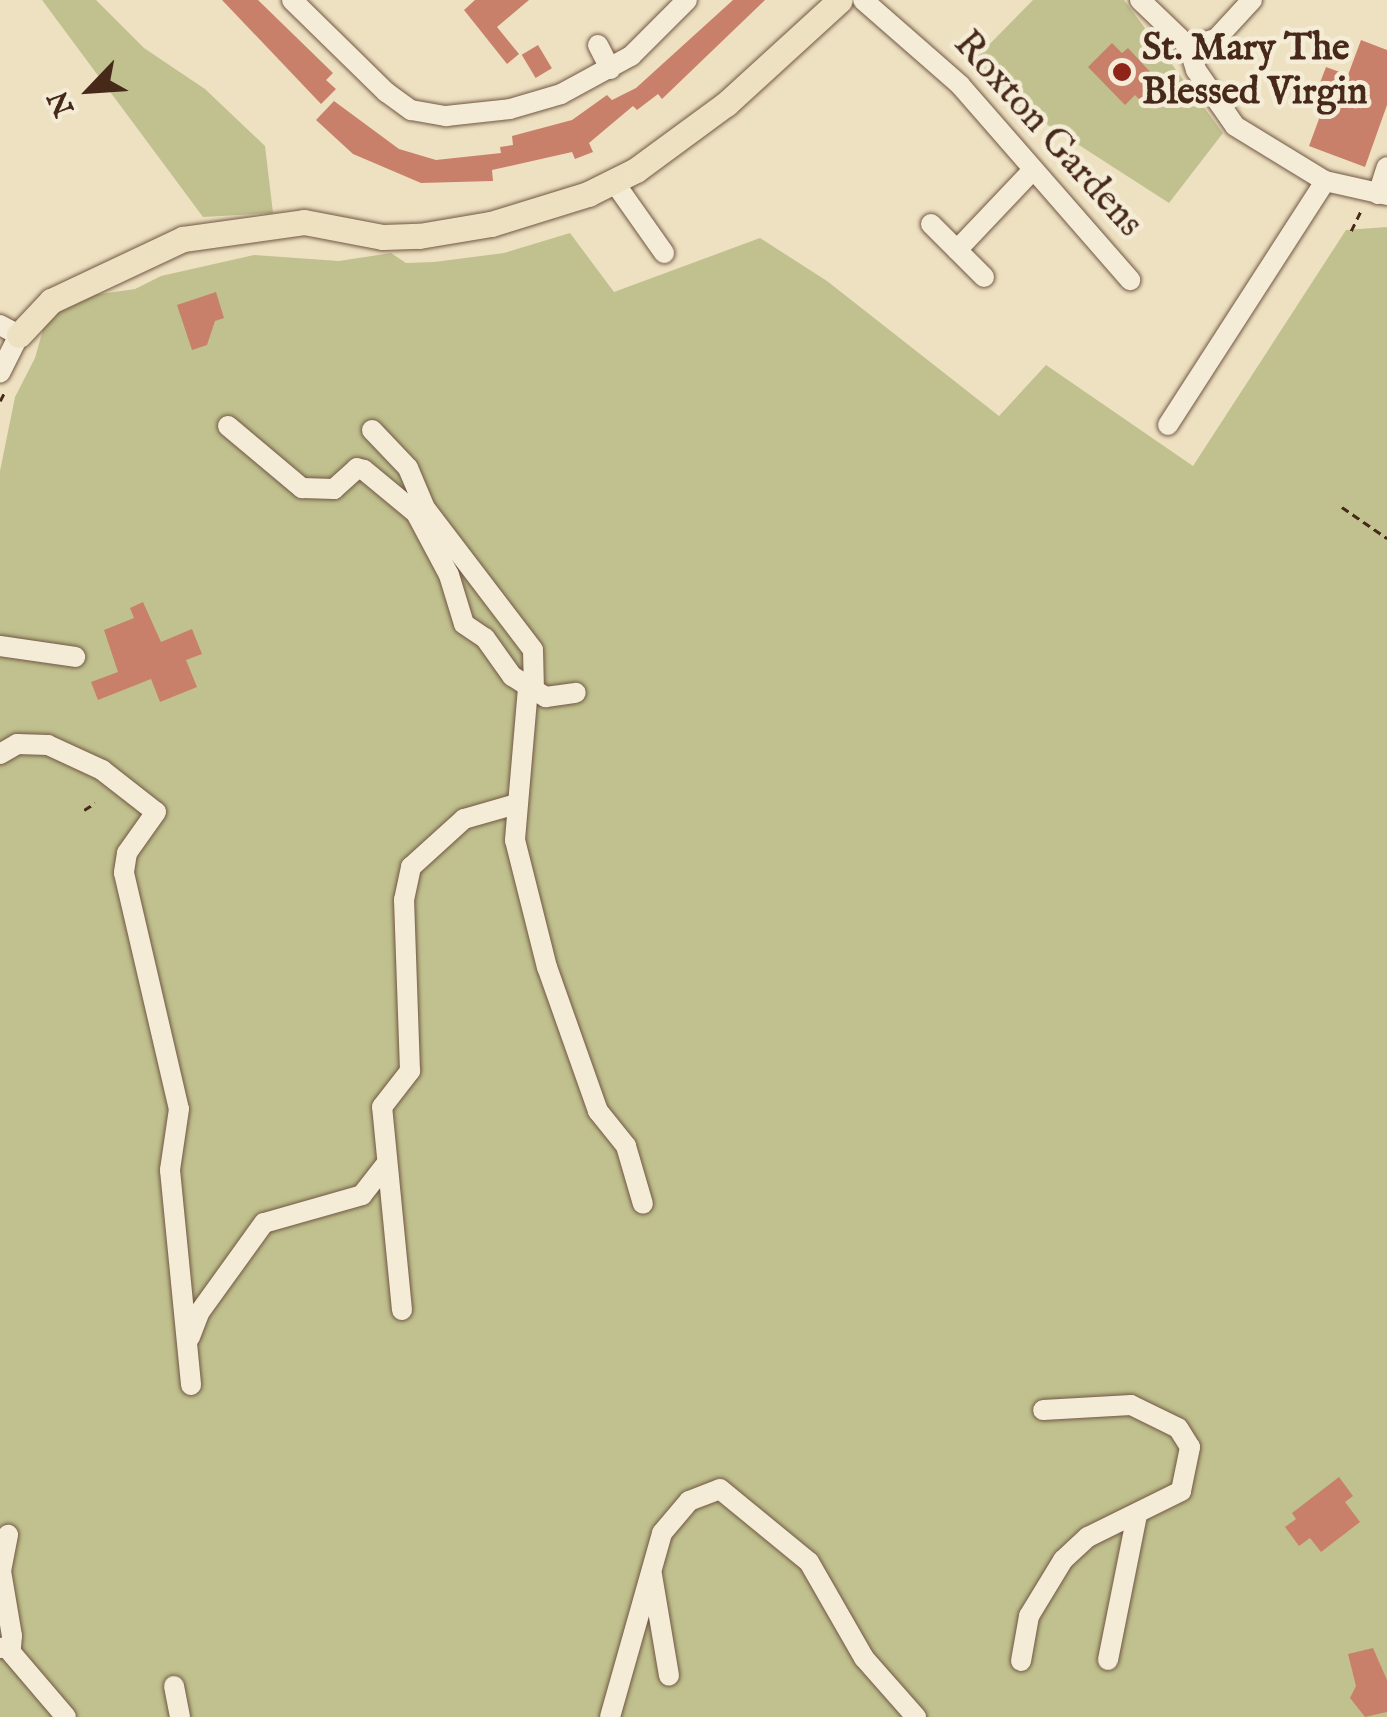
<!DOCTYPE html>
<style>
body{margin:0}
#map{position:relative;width:1387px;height:1717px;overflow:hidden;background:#eee1c1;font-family:"IM FELL English",serif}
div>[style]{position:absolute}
.green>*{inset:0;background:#c0c18e}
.building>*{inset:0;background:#c9806a;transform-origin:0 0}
.path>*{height:2.5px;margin-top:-1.25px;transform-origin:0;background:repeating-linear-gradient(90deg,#47291a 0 8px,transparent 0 13px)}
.roads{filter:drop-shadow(0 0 2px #715744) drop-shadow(0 0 2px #715744)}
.minor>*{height:20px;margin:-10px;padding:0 10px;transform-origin:10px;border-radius:10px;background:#f4ecd7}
.major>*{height:25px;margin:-12.5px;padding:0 12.5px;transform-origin:12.5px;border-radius:12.5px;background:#eee1c1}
.dots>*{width:28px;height:28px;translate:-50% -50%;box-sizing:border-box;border:5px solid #f4ecd7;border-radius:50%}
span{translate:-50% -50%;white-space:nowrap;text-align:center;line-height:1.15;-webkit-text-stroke:9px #f4ecd7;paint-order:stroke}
.poi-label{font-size:38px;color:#47291a;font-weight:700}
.left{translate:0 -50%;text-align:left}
.street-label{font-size:38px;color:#47291a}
.north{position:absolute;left:40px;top:40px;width:100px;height:100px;-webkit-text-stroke:8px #f4ecd7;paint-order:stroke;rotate:245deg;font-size:28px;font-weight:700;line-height:40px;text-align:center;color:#47291a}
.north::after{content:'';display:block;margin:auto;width:35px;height:45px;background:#47291a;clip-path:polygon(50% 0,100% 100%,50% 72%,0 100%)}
</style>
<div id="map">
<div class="green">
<div style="clip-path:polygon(42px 0,96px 0,144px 48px,205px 89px,265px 146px,273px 213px,203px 217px)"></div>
<div style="clip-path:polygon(1033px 0,1124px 0,1223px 133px,1169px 203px,1012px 102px,972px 62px)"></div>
<div style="clip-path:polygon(1387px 227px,1387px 1717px,0 1717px,0 471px,15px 397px,35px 358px,51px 301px,135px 289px,161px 276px,254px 255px,339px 261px,391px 253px,406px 263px,434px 262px,504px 253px,570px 233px,614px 292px,760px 238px,827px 281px,999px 416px,1046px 365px,1193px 466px,1346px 230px)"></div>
</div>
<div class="building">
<div style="clip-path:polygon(222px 0,258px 0,333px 73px,326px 80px,336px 89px,321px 104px)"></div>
<div style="clip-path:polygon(475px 0,529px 0,497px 27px,519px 54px,507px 64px,464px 10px)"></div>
<div style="clip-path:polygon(733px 0,765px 0,662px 99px,658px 94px,637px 110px,633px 106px,589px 143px,593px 152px,575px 159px,572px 152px,492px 170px,493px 181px,421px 183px,353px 154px,316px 120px,334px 101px,399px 149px,436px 160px,501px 153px,500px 147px,513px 145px,512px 136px,572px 120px,607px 95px,612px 100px,636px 88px)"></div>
<div style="clip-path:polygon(1361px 40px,1387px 50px,1387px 105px,1365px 167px,1309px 146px,1326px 100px,1315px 96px,1326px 67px,1348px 75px)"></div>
<div style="clip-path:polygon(1112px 43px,1122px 53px,1128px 48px,1154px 76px,1150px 80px,1158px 89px,1143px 103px,1135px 95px,1125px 105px,1088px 67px)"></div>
<div style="left:538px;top:45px;width:27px;height:19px;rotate:59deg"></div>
<div style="clip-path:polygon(216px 292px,224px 318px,215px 321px,207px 345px,192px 350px,177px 305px)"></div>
<div style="clip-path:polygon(143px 602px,161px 642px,192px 629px,202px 654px,186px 660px,197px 687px,160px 702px,151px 679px,98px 700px,91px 682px,118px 672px,104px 630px,134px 618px,130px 608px)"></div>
<div style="clip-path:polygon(1339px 1477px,1353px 1496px,1345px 1502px,1360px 1522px,1321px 1552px,1310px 1538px,1299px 1546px,1285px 1527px,1296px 1519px,1292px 1513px)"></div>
<div style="clip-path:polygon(1373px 1648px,1387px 1680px,1387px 1712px,1365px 1717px,1350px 1698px,1356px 1686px,1348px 1654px)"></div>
</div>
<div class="path">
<div style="left:1351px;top:231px;width:25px;rotate:-64deg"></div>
<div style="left:0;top:401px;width:11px;rotate:-63deg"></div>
<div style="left:1342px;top:507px;width:55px;rotate:34.6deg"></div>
<div style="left:84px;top:810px;width:13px;rotate:-32deg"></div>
</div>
<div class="roads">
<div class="minor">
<div style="left:292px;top:0;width:132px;rotate:44.4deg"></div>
<div style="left:386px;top:92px;width:31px;rotate:36deg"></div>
<div style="left:411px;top:110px;width:36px;rotate:10deg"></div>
<div style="left:446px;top:116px;width:64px;rotate:-6.2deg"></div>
<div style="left:510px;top:109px;width:53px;rotate:-16.4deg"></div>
<div style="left:561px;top:94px;width:80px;rotate:-28.5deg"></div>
<div style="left:631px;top:56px;width:79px;rotate:-45deg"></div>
<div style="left:863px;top:0;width:129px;rotate:41.2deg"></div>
<div style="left:960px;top:85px;width:259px;rotate:48.9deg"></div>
<div style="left:1140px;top:0;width:68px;rotate:43.8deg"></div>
<div style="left:1189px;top:47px;width:24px;rotate:73deg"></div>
<div style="left:1196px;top:70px;width:68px;rotate:55.1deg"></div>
<div style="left:1235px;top:126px;width:105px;rotate:31.4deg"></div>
<div style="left:1325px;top:181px;width:64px;rotate:12.7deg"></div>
<div style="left:598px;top:45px;width:27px;rotate:63deg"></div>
<div style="left:1189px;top:47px;width:28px;rotate:-17deg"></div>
<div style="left:1216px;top:39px;width:53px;rotate:-47.3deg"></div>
<div style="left:614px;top:182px;width:87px;rotate:54.8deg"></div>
<div style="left:1378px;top:194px;width:28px;rotate:-72deg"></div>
<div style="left:931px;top:224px;width:75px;rotate:45deg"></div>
<div style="left:957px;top:250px;width:110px;rotate:-46.5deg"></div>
<div style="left:0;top:325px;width:21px;rotate:28deg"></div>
<div style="left:19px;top:335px;width:42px;rotate:116.6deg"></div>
<div style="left:1168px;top:425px;width:290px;rotate:-57.2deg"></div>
<div style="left:228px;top:426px;width:97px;rotate:40deg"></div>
<div style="left:302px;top:488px;width:32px;rotate:2deg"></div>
<div style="left:334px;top:489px;width:31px;rotate:-42deg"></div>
<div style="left:357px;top:468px;width:7px;rotate:16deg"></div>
<div style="left:364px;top:470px;width:67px;rotate:39.6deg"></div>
<div style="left:416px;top:513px;width:70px;rotate:62deg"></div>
<div style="left:449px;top:575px;width:51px;rotate:73deg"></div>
<div style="left:464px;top:624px;width:25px;rotate:34deg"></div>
<div style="left:485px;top:638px;width:47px;rotate:54.6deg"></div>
<div style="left:512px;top:676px;width:40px;rotate:32deg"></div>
<div style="left:546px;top:697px;width:30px;rotate:-8deg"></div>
<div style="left:372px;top:430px;width:52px;rotate:46.5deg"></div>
<div style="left:408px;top:468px;width:43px;rotate:67deg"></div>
<div style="left:425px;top:508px;width:178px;rotate:52.7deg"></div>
<div style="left:533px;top:650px;width:40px;rotate:88.6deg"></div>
<div style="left:0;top:646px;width:76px;rotate:8.3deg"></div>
<div style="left:528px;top:688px;width:153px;rotate:94.9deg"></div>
<div style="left:515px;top:840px;width:131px;rotate:75.9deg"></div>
<div style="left:547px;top:967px;width:153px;rotate:70.5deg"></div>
<div style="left:598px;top:1111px;width:45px;rotate:51.3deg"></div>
<div style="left:626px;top:1146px;width:60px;rotate:73.7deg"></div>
<div style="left:0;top:754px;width:20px;rotate:-30deg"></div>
<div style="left:17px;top:744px;width:31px;rotate:2deg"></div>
<div style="left:48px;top:745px;width:60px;rotate:24.8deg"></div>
<div style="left:102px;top:770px;width:68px;rotate:37.9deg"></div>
<div style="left:156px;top:812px;width:50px;rotate:125.3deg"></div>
<div style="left:127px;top:853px;width:20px;rotate:99deg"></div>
<div style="left:124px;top:873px;width:242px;rotate:76.9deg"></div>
<div style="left:179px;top:1109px;width:62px;rotate:98.4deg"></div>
<div style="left:170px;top:1170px;width:216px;rotate:84.4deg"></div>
<div style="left:402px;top:1310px;width:204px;rotate:-95.6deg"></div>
<div style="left:382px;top:1107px;width:46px;rotate:-52.1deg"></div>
<div style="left:410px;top:1071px;width:171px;rotate:-92deg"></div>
<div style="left:404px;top:900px;width:34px;rotate:-78deg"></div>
<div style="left:411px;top:867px;width:72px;rotate:-42.2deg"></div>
<div style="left:464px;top:819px;width:54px;rotate:-16.1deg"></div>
<div style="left:190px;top:1337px;width:26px;rotate:-69deg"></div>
<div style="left:199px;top:1313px;width:111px;rotate:-54.2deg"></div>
<div style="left:264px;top:1223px;width:102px;rotate:-15.9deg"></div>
<div style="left:362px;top:1195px;width:39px;rotate:-52deg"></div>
<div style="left:652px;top:1575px;width:102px;rotate:80.4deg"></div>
<div style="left:0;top:1648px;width:11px;rotate:-5deg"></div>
<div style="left:11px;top:1647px;width:11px;rotate:-85deg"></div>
<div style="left:12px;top:1636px;width:66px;rotate:-99.6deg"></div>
<div style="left:1px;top:1571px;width:37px;rotate:-79deg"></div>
<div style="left:8px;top:1649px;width:89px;rotate:49.5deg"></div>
<div style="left:1108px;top:1660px;width:148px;rotate:-78.7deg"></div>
<div style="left:1021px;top:1661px;width:46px;rotate:-79.9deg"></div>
<div style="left:1029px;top:1616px;width:66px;rotate:-58.7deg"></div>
<div style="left:1063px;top:1560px;width:34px;rotate:-43deg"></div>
<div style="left:1088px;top:1537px;width:104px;rotate:-26.3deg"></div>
<div style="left:1181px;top:1491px;width:45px;rotate:-78.4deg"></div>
<div style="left:1190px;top:1447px;width:22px;rotate:-122deg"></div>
<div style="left:1178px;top:1428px;width:52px;rotate:-153.9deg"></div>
<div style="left:1131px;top:1405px;width:88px;rotate:176.7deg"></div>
<div style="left:174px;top:1686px;width:32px;rotate:79deg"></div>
<div style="left:610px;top:1717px;width:191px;rotate:-74.2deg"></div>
<div style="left:662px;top:1533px;width:42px;rotate:-49.8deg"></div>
<div style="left:689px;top:1501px;width:33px;rotate:-21deg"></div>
<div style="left:720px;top:1489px;width:115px;rotate:39.4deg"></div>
<div style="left:809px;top:1562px;width:111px;rotate:60.2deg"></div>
<div style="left:864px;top:1658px;width:79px;rotate:48.6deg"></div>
</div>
<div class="major">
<div style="left:19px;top:335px;width:47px;rotate:-46.7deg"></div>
<div style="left:51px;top:301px;width:146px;rotate:-25.2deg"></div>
<div style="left:183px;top:239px;width:122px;rotate:-8deg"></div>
<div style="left:304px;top:222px;width:80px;rotate:10.8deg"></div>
<div style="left:383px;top:237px;width:36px;rotate:-2deg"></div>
<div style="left:419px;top:236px;width:73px;rotate:-9.5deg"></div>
<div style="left:491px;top:224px;width:102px;rotate:-17.2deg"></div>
<div style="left:588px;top:194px;width:54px;rotate:-26.6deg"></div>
<div style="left:636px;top:170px;width:112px;rotate:-36.3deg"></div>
<div style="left:726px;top:104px;width:154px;rotate:-42.4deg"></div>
</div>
</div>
<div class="dots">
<div style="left:1122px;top:72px;background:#8f2418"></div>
</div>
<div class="poi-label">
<span class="left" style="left:1142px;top:72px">St. Mary The<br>Blessed Virgin</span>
</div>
<div class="street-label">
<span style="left:1047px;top:135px;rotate:48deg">Roxton Gardens</span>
</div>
<div class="north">N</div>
</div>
